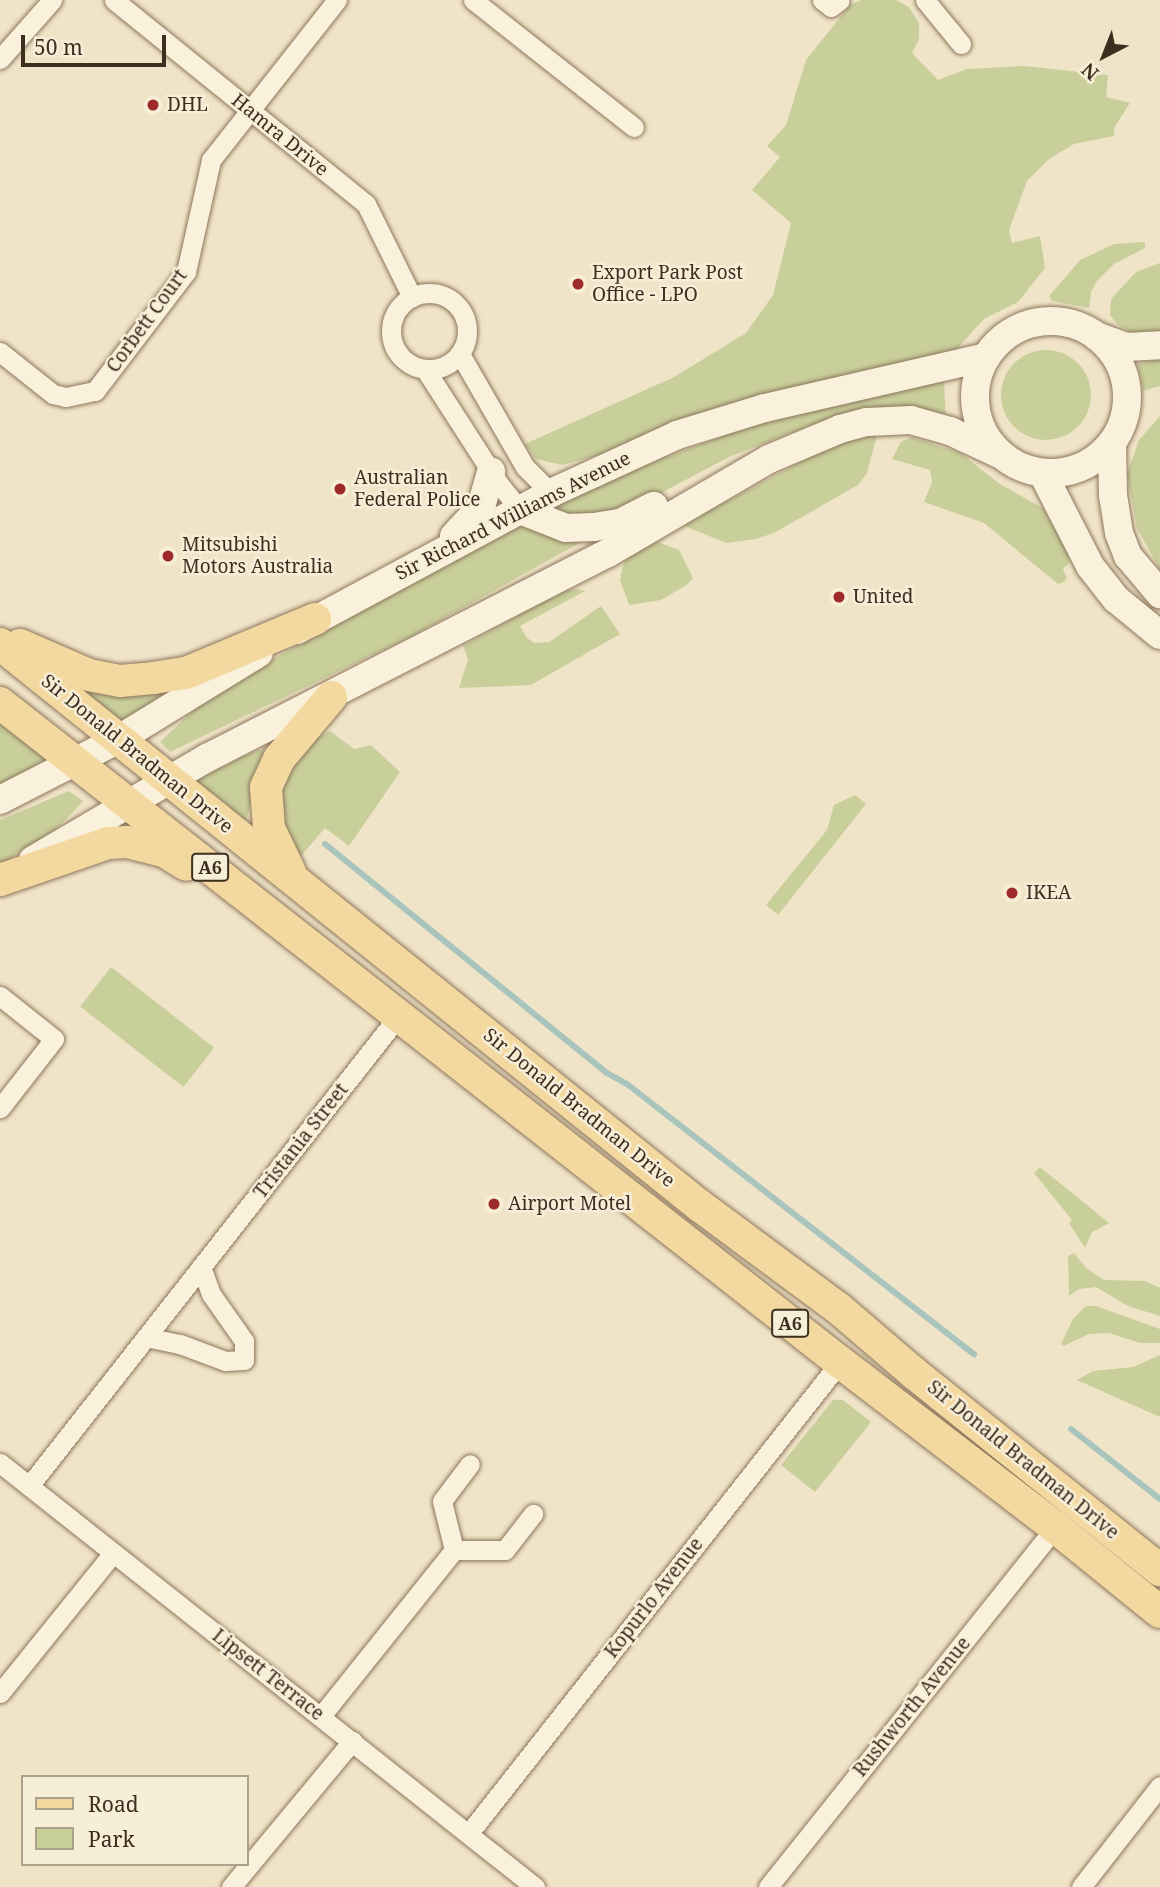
<!DOCTYPE html>
<style>
body{margin:0}
#map{position:relative;width:1160px;height:1887px;overflow:hidden;background:#f0e4c8;font-family:"Noto Serif",serif}
div>[style]{position:absolute}
.green>*{inset:0;background:#c9cf9b;transform-origin:0 0}
.round{border-radius:50%}
.stream>*{height:6px;margin:-3px;padding:0 3px;transform-origin:3px;border-radius:3px;background:#a9c4bc}
.roads{filter:drop-shadow(0 0 2px #8d765c) drop-shadow(0 0 2px #8d765c)}
.street>*{height:19px;margin:-9.5px;padding:0 9.5px;transform-origin:9.5px;border-radius:9.5px;background:#faf1dc}
.street>.ring{margin:-9.5px;padding:0;box-sizing:content-box;background:none;border:19px solid #faf1dc;border-radius:50%}
.secondary>*{height:28px;margin:-14px;padding:0 14px;transform-origin:14px;border-radius:14px;background:#faf1dc}
.secondary>.ring{margin:-14px;padding:0;box-sizing:content-box;background:none;border:28px solid #faf1dc;border-radius:50%}
.primary>*{height:32px;margin:-16px;padding:0 16px;transform-origin:16px;border-radius:16px;background:#f3d9a0}
.dots>*{width:19px;height:19px;translate:-50% -50%;box-sizing:border-box;border:4px solid #f7eed8;border-radius:50%}
span{translate:-50% -50%;white-space:nowrap;text-align:center;line-height:1.15;-webkit-text-stroke:5px #f7eed8;paint-order:stroke}
.shield-label span{padding:2px 5px;background:#f7eed8;border:2px solid;border-radius:5px;-webkit-text-stroke-width:0}
.shield-label{font-size:18px;color:#3d2e20;font-weight:700}
.poi-label{font-size:19px;color:#3d2e20}
.left{translate:0 -50%;text-align:left}
.street-label{font-size:19px;color:#3d2e20}
.legend{position:absolute;left:21px;top:1775px;width:228px;height:91px;box-sizing:border-box;background:#f7eed8;border:2px solid #ada18e;margin:0;padding:9px 12px;list-style:none;font-size:21px;color:#3d2e20}
.legend li{display:flex;align-items:center;gap:14px;height:35px}
.legend b{width:35px;border:2px solid #ada18e}
.north{position:absolute;left:1069px;top:21px;width:70px;height:70px;-webkit-text-stroke:5px #f7eed8;paint-order:stroke;rotate:222deg;font-size:19px;font-weight:700;line-height:28px;text-align:center;color:#3d2e20}
.north::after{content:'';display:block;margin:auto;width:24px;height:32px;background:#3d2e20;clip-path:polygon(50% 0,100% 100%,50% 72%,0 100%)}
.scale{position:absolute;left:21px;top:35px;width:145px;height:32px;box-sizing:border-box;border:4px solid #3d2e20;border-top:0;padding-left:9px;font-size:21px;line-height:24px;white-space:nowrap;color:#3d2e20;-webkit-text-stroke:5px #f7eed8;paint-order:stroke}
</style>
<div id="map">
<div class="green">
<div style="clip-path:polygon(861px 0,896px 0,909px 7px,919px 23px,919px 39px,912px 53px,938px 80px,967px 69px,1024px 66px,1108px 75px,1106px 97px,1130px 103px,1114px 128px,1114px 136px,1074px 144px,1049px 159px,1027px 181px,1009px 230px,1012px 243px,1040px 236px,1045px 268px,1018px 302px,984px 319px,956px 350px,578px 461px,562px 465px,536px 459px,525px 444px,674px 377px,746px 333px,773px 295px,791px 223px,752px 190px,780px 157px,767px 146px,786px 125px,806px 60px,850px 5px)"></div>
<div style="clip-path:polygon(1145px 242px,1145px 248px,1114px 264px,1097px 281px,1091px 292px,1089px 308px,1052px 301px,1049px 296px,1080px 260px,1114px 244px)"></div>
<div style="clip-path:polygon(1160px 263px,1160px 334px,1134px 334px,1117px 324px,1110px 315px,1111px 299px,1136px 272px)"></div>
<div class="round" style="left:1001px;top:350px;width:90px;height:90px"></div>
<div style="clip-path:polygon(1160px 358px,1160px 386px,1143px 391px,1138px 364px)"></div>
<div style="clip-path:polygon(944px 380px,946px 421px,868px 409px,811px 425px,729px 457px,629px 510px,604px 519px,553px 513px,549px 501px,760px 422px)"></div>
<div style="clip-path:polygon(1160px 416px,1160px 570px,1137px 528px,1127px 474px,1139px 440px)"></div>
<div style="clip-path:polygon(877px 435px,867px 473px,858px 485px,774px 533px,756px 539px,726px 543px,682px 525px,823px 450px,863px 436px)"></div>
<div style="clip-path:polygon(912px 437px,960px 453px,1000px 484px,1043px 508px,1068px 552px,1069px 563px,1063px 569px,1067px 578px,1064px 582px,1058px 584px,984px 523px,924px 502px,932px 482px,930px 470px,892px 459px,901px 442px)"></div>
<div style="clip-path:polygon(520px 519px,585px 540px,414px 635px,170px 752px,160px 742px,201px 703px,234px 681px)"></div>
<div style="clip-path:polygon(655px 541px,679px 550px,693px 578px,688px 584px,661px 600px,629px 605px,620px 580px,623px 565px,628px 557px)"></div>
<div style="clip-path:polygon(577px 589px,585px 591px,520px 626px,526px 637px,534px 643px,549px 642px,601px 606px,620px 634px,531px 685px,459px 688px,468px 659px,463px 646px,562px 591px)"></div>
<div style="clip-path:polygon(181px 684px,113px 727px,74px 686px)"></div>
<div style="clip-path:polygon(0 716px,54px 758px,0 792px)"></div>
<div style="clip-path:polygon(330px 731px,354px 749px,371px 745px,400px 772px,349px 846px,325px 828px,300px 857px,288px 842px,279px 806px,279px 789px,300px 747px)"></div>
<div style="clip-path:polygon(264px 749px,244px 830px,187px 785px,246px 755px)"></div>
<div style="clip-path:polygon(69px 791px,83px 801px,75px 810px,56px 829px,0 865px,0 820px)"></div>
<div style="clip-path:polygon(855px 795px,866px 804px,778px 915px,766px 905px,827px 830px,834px 805px)"></div>
<div style="left:111px;top:967px;width:131px;height:50px;rotate:38deg"></div>
<div style="clip-path:polygon(1040px 1167px,1109px 1223px,1092px 1232px,1085px 1248px,1069px 1223px,1072px 1220px,1034px 1173px)"></div>
<div style="clip-path:polygon(1074px 1253px,1086px 1268px,1104px 1280px,1145px 1281px,1160px 1288px,1160px 1316px,1128px 1306px,1096px 1287px,1079px 1289px,1069px 1296px,1068px 1256px)"></div>
<div style="clip-path:polygon(1086px 1306px,1096px 1306px,1160px 1329px,1160px 1343px,1140px 1343px,1109px 1333px,1089px 1334px,1064px 1346px,1061px 1344px,1073px 1319px)"></div>
<div style="clip-path:polygon(1160px 1355px,1160px 1417px,1077px 1380px,1093px 1371px,1133px 1367px)"></div>
<div style="clip-path:polygon(833px 1400px,843px 1400px,871px 1422px,815px 1492px,781px 1465px)"></div>
</div>
<div class="stream">
<div style="left:325px;top:844px;width:363px;rotate:39.1deg"></div>
<div style="left:607px;top:1073px;width:23px;rotate:29deg"></div>
<div style="left:627px;top:1084px;width:440px;rotate:37.9deg"></div>
<div style="left:1071px;top:1429px;width:113px;rotate:38.2deg"></div>
</div>
<div class="roads">
<div class="street">
<div style="left:114px;top:0;width:324px;rotate:39deg"></div>
<div style="left:366px;top:204px;width:104px;rotate:63.7deg"></div>
<div style="left:473px;top:0;width:205px;rotate:38.3deg"></div>
<div style="left:822px;top:0;width:11px;rotate:38deg"></div>
<div style="left:831px;top:7px;width:11px;rotate:-38deg"></div>
<div style="left:925px;top:0;width:57px;rotate:50.7deg"></div>
<div style="left:0;top:59px;width:79px;rotate:-48.6deg"></div>
<div class="ring" style="left:391px;top:293px;width:57px;height:57px"></div>
<div style="left:0;top:352px;width:68px;rotate:38.4deg"></div>
<div style="left:53px;top:394px;width:13px;rotate:13deg"></div>
<div style="left:66px;top:397px;width:30px;rotate:-12deg"></div>
<div style="left:95px;top:391px;width:150px;rotate:-52.6deg"></div>
<div style="left:186px;top:272px;width:115px;rotate:-77.4deg"></div>
<div style="left:211px;top:160px;width:204px;rotate:-51.8deg"></div>
<div style="left:460px;top:354px;width:130px;rotate:60.1deg"></div>
<div style="left:525px;top:467px;width:37px;rotate:45deg"></div>
<div style="left:425px;top:369px;width:137px;rotate:57.2deg"></div>
<div style="left:499px;top:484px;width:33px;rotate:51deg"></div>
<div style="left:0;top:996px;width:69px;rotate:38.5deg"></div>
<div style="left:54px;top:1039px;width:88px;rotate:128deg"></div>
<div style="left:146px;top:1337px;width:35px;rotate:12deg"></div>
<div style="left:180px;top:1344px;width:48px;rotate:20.7deg"></div>
<div style="left:225px;top:1361px;width:19px;rotate:-3deg"></div>
<div style="left:244px;top:1360px;width:19px;rotate:-90deg"></div>
<div style="left:244px;top:1341px;width:57px;rotate:-125.1deg"></div>
<div style="left:211px;top:1294px;width:29px;rotate:-110deg"></div>
<div style="left:0;top:1463px;width:683px;rotate:38.4deg"></div>
<div style="left:29px;top:1486px;width:600px;rotate:-51.83deg"></div>
<div style="left:454px;top:1550px;width:50px;rotate:-103.8deg"></div>
<div style="left:442px;top:1501px;width:46px;rotate:-52.9deg"></div>
<div style="left:0;top:1693px;width:180px;rotate:-51.1deg"></div>
<div style="left:321px;top:1716px;width:213px;rotate:-51.3deg"></div>
<div style="left:454px;top:1550px;width:51px"></div>
<div style="left:505px;top:1550px;width:46px;rotate:-52.1deg"></div>
<div style="left:469px;top:1833px;width:600px;rotate:-51.77deg"></div>
<div style="left:231px;top:1887px;width:190px;rotate:-50.3deg"></div>
<div style="left:768px;top:1887px;width:460px;rotate:-51.4deg"></div>
<div style="left:1081px;top:1887px;width:128px;rotate:-52deg"></div>
</div>
<div class="secondary">
<div class="ring" style="left:975px;top:321px;width:124px;height:124px"></div>
<div style="left:1096px;top:336px;width:32px;rotate:20deg"></div>
<div style="left:1126px;top:347px;width:34px;rotate:-3deg"></div>
<div style="left:1112px;top:443px;width:52px;rotate:88.9deg"></div>
<div style="left:1113px;top:495px;width:38px;rotate:81deg"></div>
<div style="left:1119px;top:533px;width:25px;rotate:69deg"></div>
<div style="left:1128px;top:556px;width:50px;rotate:49.9deg"></div>
<div style="left:1043px;top:474px;width:103px;rotate:62.9deg"></div>
<div style="left:1090px;top:566px;width:42px;rotate:51.8deg"></div>
<div style="left:1116px;top:599px;width:57px;rotate:39.3deg"></div>
<div style="left:520px;top:510px;width:49px;rotate:21.4deg"></div>
<div style="left:566px;top:528px;width:28px;rotate:-2deg"></div>
<div style="left:594px;top:527px;width:26px;rotate:-9deg"></div>
<div style="left:620px;top:523px;width:38px;rotate:-27deg"></div>
<div style="left:454px;top:536px;width:40px;rotate:-47deg"></div>
<div style="left:481px;top:507px;width:37px;rotate:-74deg"></div>
<div style="left:297px;top:630px;width:289px;rotate:-28.3deg"></div>
<div style="left:551px;top:493px;width:139px;rotate:-24.7deg"></div>
<div style="left:677px;top:435px;width:92px;rotate:-17.1deg"></div>
<div style="left:765px;top:408px;width:227px;rotate:-13deg"></div>
<div style="left:0;top:800px;width:134px;rotate:-27.1deg"></div>
<div style="left:119px;top:739px;width:164px;rotate:-31.6deg"></div>
<div style="left:33px;top:860px;width:202px;rotate:-30.4deg"></div>
<div style="left:207px;top:758px;width:450px;rotate:-27.1deg"></div>
<div style="left:608px;top:553px;width:186px;rotate:-30.3deg"></div>
<div style="left:769px;top:459px;width:77px;rotate:-22.9deg"></div>
<div style="left:840px;top:429px;width:28px;rotate:-15deg"></div>
<div style="left:867px;top:422px;width:44px;rotate:-2.6deg"></div>
<div style="left:911px;top:420px;width:41px;rotate:15.8deg"></div>
<div style="left:950px;top:431px;width:54px;rotate:25.1deg"></div>
</div>
<div class="primary">
<div style="left:0;top:644px;width:898px;rotate:38.76deg"></div>
<div style="left:700px;top:1206px;width:172px;rotate:36.5deg"></div>
<div style="left:838px;top:1308px;width:101px;rotate:40.6deg"></div>
<div style="left:915px;top:1374px;width:314px;rotate:38.7deg"></div>
<div style="left:20px;top:645px;width:75px;rotate:23.5deg"></div>
<div style="left:89px;top:675px;width:32px;rotate:11deg"></div>
<div style="left:120px;top:681px;width:33px;rotate:-5deg"></div>
<div style="left:153px;top:678px;width:33px;rotate:-9deg"></div>
<div style="left:186px;top:673px;width:140px;rotate:-22.7deg"></div>
<div style="left:0;top:703px;width:1068px;rotate:38.12deg"></div>
<div style="left:840px;top:1362px;width:271px;rotate:37.5deg"></div>
<div style="left:1055px;top:1527px;width:135px;rotate:39deg"></div>
<div style="left:290px;top:872px;width:49px;rotate:-115.5deg"></div>
<div style="left:269px;top:828px;width:41px;rotate:-94.2deg"></div>
<div style="left:266px;top:787px;width:31px;rotate:-65deg"></div>
<div style="left:279px;top:759px;width:81px;rotate:-50deg"></div>
<div style="left:0;top:880px;width:114px;rotate:-18.9deg"></div>
<div style="left:108px;top:843px;width:19px;rotate:-3deg"></div>
<div style="left:127px;top:842px;width:38px;rotate:14deg"></div>
<div style="left:164px;top:851px;width:26px;rotate:32deg"></div>
</div>
</div>
<div class="dots">
<div style="left:153px;top:105px;background:#9e2a2b"></div>
<div style="left:578px;top:284px;background:#9e2a2b"></div>
<div style="left:340px;top:489px;background:#9e2a2b"></div>
<div style="left:168px;top:556px;background:#9e2a2b"></div>
<div style="left:839px;top:597px;background:#9e2a2b"></div>
<div style="left:1012px;top:893px;background:#9e2a2b"></div>
<div style="left:494px;top:1204px;background:#9e2a2b"></div>
</div>
<div class="shield-label">
<span style="left:210px;top:867px">A6</span>
<span style="left:790px;top:1323px">A6</span>
</div>
<div class="poi-label">
<span class="left" style="left:167px;top:105px">DHL</span>
<span class="left" style="left:592px;top:284px">Export Park Post<br>Office - LPO</span>
<span class="left" style="left:354px;top:489px">Australian<br>Federal Police</span>
<span class="left" style="left:182px;top:556px">Mitsubishi<br>Motors Australia</span>
<span class="left" style="left:853px;top:597px">United</span>
<span class="left" style="left:1026px;top:893px">IKEA</span>
<span class="left" style="left:508px;top:1204px">Airport Motel</span>
</div>
<div class="street-label">
<span style="left:280px;top:135px;rotate:39deg">Hamra Drive</span>
<span style="left:147px;top:321px;rotate:-54deg">Corbett Court</span>
<span style="left:513px;top:516px;rotate:-27deg">Sir Richard Williams Avenue</span>
<span style="left:137px;top:754px;rotate:39deg">Sir Donald Bradman Drive</span>
<span style="left:579px;top:1108px;rotate:39deg">Sir Donald Bradman Drive</span>
<span style="left:301px;top:1141px;rotate:-52deg">Tristania Street</span>
<span style="left:1023px;top:1460px;rotate:39deg">Sir Donald Bradman Drive</span>
<span style="left:654px;top:1598px;rotate:-52deg">Kopurlo Avenue</span>
<span style="left:268px;top:1675px;rotate:38deg">Lipsett Terrace</span>
<span style="left:912px;top:1707px;rotate:-51deg">Rushworth Avenue</span>
</div>
<ul class="legend">
<li><b style="height:9px;background:#f3d9a0"></b>Road</li>
<li><b style="height:19px;background:#c9cf9b"></b>Park</li>
</ul>
<div class="north">N</div>
<div class="scale">50 m</div>
</div>
